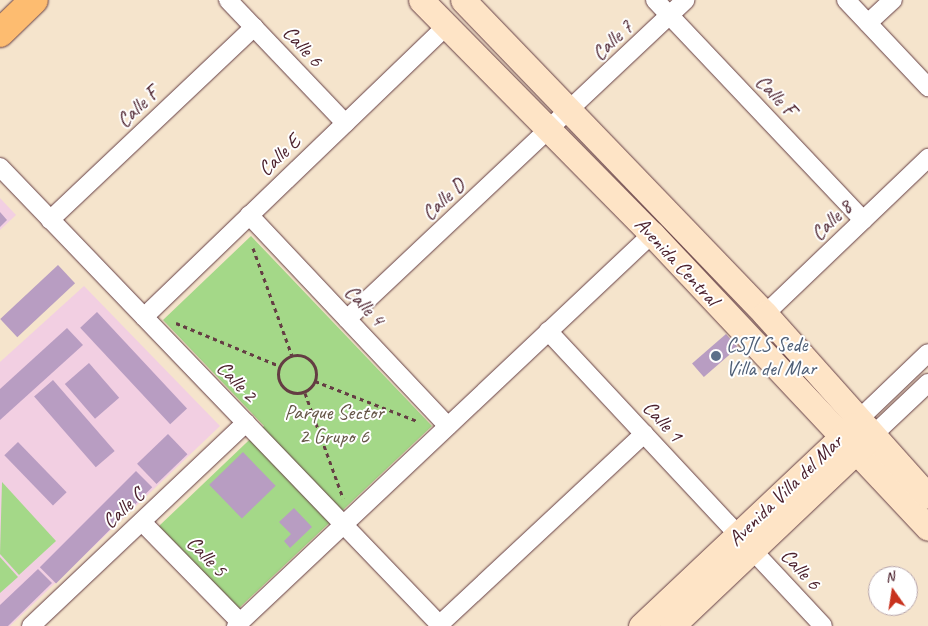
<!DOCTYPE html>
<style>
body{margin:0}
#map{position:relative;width:928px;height:626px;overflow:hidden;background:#f5e4cc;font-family:Caveat,sans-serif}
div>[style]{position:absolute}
.built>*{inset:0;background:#f2cfe2}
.green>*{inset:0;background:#a4d888}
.building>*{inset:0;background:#b89dc2;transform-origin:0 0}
.path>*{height:3px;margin-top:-1.5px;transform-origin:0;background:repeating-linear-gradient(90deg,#643d43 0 4px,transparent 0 8px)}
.path>.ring{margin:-1.5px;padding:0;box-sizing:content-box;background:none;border:3px solid #643d43;border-radius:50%}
.roads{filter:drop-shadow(0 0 1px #643d43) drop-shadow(0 0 1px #643d43)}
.street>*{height:18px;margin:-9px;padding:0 9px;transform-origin:9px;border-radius:9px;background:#fff}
.secondary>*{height:25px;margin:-12.5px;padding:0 12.5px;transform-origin:12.5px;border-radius:12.5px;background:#fee4c6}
.primary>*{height:28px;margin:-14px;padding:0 14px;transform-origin:14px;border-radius:14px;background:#fdbc70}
.dots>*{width:14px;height:14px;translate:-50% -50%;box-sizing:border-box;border:2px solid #fff;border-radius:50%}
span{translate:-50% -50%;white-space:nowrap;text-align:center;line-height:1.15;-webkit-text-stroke:4px #fff;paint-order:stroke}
.street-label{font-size:21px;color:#4a1f2b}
.service-label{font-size:21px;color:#4e5e75}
.left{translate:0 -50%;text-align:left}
.park-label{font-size:21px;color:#655647}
.north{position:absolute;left:868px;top:566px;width:50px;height:50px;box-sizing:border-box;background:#fff;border:1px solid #b7a5aa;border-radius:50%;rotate:347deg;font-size:14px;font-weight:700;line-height:20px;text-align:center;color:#4a1f2b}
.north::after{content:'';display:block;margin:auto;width:18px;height:22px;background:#c8321e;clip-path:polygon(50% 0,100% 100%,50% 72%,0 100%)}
</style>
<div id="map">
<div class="built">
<div style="clip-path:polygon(0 198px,16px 215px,0 230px)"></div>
<div style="clip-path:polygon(84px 286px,220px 426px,10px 626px,0 626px,0 362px)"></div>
</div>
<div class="green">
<div style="clip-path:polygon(251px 236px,432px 426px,238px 609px,159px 526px,264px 426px,163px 320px)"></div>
<div style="clip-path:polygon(2px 482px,56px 541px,19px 575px,0 554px)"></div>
<div style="clip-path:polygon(0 557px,18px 577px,0 593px)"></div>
</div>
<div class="building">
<div style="clip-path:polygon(0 212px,7px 220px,0 227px)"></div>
<div style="left:58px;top:265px;width:25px;height:79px;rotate:47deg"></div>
<div style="left:97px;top:312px;width:132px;height:23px;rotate:47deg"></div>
<div style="clip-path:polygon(67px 328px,83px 345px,0 420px,0 389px)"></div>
<div style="left:726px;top:334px;width:18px;height:45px;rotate:49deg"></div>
<div style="left:89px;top:363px;width:46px;height:32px;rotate:49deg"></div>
<div style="left:53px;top:380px;width:94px;height:25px;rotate:49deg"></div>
<div style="left:168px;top:434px;width:28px;height:43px;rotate:46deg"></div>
<div style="left:18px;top:442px;width:70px;height:19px;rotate:46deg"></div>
<div style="left:243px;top:452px;width:47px;height:47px;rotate:46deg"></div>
<div style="left:136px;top:471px;width:23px;height:136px;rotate:45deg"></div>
<div style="clip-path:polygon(294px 508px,312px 527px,290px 548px,284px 541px,291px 534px,279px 522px)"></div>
<div style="clip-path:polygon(38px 569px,52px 583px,8px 626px,0 626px,0 605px)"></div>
</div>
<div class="path">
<div style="left:253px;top:248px;width:115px;rotate:70.1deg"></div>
<div style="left:176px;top:323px;width:113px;rotate:22.5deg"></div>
<div class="ring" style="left:278px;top:355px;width:35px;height:35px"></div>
<div style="left:315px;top:381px;width:110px;rotate:21.4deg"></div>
<div style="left:305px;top:393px;width:112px;rotate:70.1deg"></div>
</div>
<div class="roads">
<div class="street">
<div style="left:228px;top:0;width:170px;rotate:46.4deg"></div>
<div style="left:655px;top:0;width:303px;rotate:46.6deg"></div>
<div style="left:846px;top:0;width:120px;rotate:46.7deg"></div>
<div style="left:868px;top:23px;width:34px;rotate:-43deg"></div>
<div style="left:0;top:167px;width:637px;rotate:46.15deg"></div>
<div style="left:249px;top:215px;width:290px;rotate:46.7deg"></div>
<div style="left:50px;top:220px;width:281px;rotate:-43.4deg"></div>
<div style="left:765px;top:314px;width:226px;rotate:-43.7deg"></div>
<div style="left:144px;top:317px;width:419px;rotate:-43.9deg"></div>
<div style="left:347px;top:319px;width:465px;rotate:-43.3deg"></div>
<div style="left:548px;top:331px;width:403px;rotate:47deg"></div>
<div style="left:857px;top:421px;width:98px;rotate:-43.8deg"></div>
<div style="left:872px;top:436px;width:77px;rotate:-43.4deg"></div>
<div style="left:142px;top:522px;width:140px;rotate:45.6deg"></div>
<div style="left:31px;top:626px;width:296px;rotate:-43.4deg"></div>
<div style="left:236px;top:626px;width:572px;rotate:-43.3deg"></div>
<div style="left:438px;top:626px;width:282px;rotate:-43deg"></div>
</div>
<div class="secondary">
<div style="left:421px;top:0;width:329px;rotate:45.4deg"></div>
<div style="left:652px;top:234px;width:403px;rotate:46.8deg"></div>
<div style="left:463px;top:0;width:436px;rotate:46.1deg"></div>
<div style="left:765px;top:314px;width:244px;rotate:48.2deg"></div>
<div style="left:641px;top:626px;width:293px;rotate:-43.3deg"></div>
<div style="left:672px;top:626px;width:270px;rotate:-43.5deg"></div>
</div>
<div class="primary">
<div style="left:0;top:33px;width:47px;rotate:-44.1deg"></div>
</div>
</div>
<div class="dots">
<div style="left:716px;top:356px;background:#5c6f8a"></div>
</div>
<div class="street-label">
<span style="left:612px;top:40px;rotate:-44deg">Calle 7</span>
<span style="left:303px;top:46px;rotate:47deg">Calle 6</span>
<span style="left:776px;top:95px;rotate:47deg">Calle F</span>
<span style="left:137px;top:107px;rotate:-43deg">Calle F</span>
<span style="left:279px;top:155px;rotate:-44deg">Calle E</span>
<span style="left:443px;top:199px;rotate:-43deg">Calle D</span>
<span style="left:831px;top:220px;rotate:-44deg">Calle 8</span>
<span style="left:677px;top:261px;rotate:47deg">Avenida Central</span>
<span style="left:365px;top:305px;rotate:47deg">Calle 4</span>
<span style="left:237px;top:381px;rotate:46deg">Calle 2</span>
<span style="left:663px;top:421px;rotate:47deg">Calle 1</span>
<span style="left:785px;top:490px;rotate:-44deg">Avenida Villa del Mar</span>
<span style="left:123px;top:508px;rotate:-43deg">Calle C</span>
<span style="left:207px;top:556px;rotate:46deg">Calle 5</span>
<span style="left:801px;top:569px;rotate:47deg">Calle 6</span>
</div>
<div class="service-label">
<span class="left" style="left:726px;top:356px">CSJLS Sede<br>Villa del Mar</span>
</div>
<div class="park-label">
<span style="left:334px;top:424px">Parque Sector<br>2 Grupo 6</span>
</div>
<div class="north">N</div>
</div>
